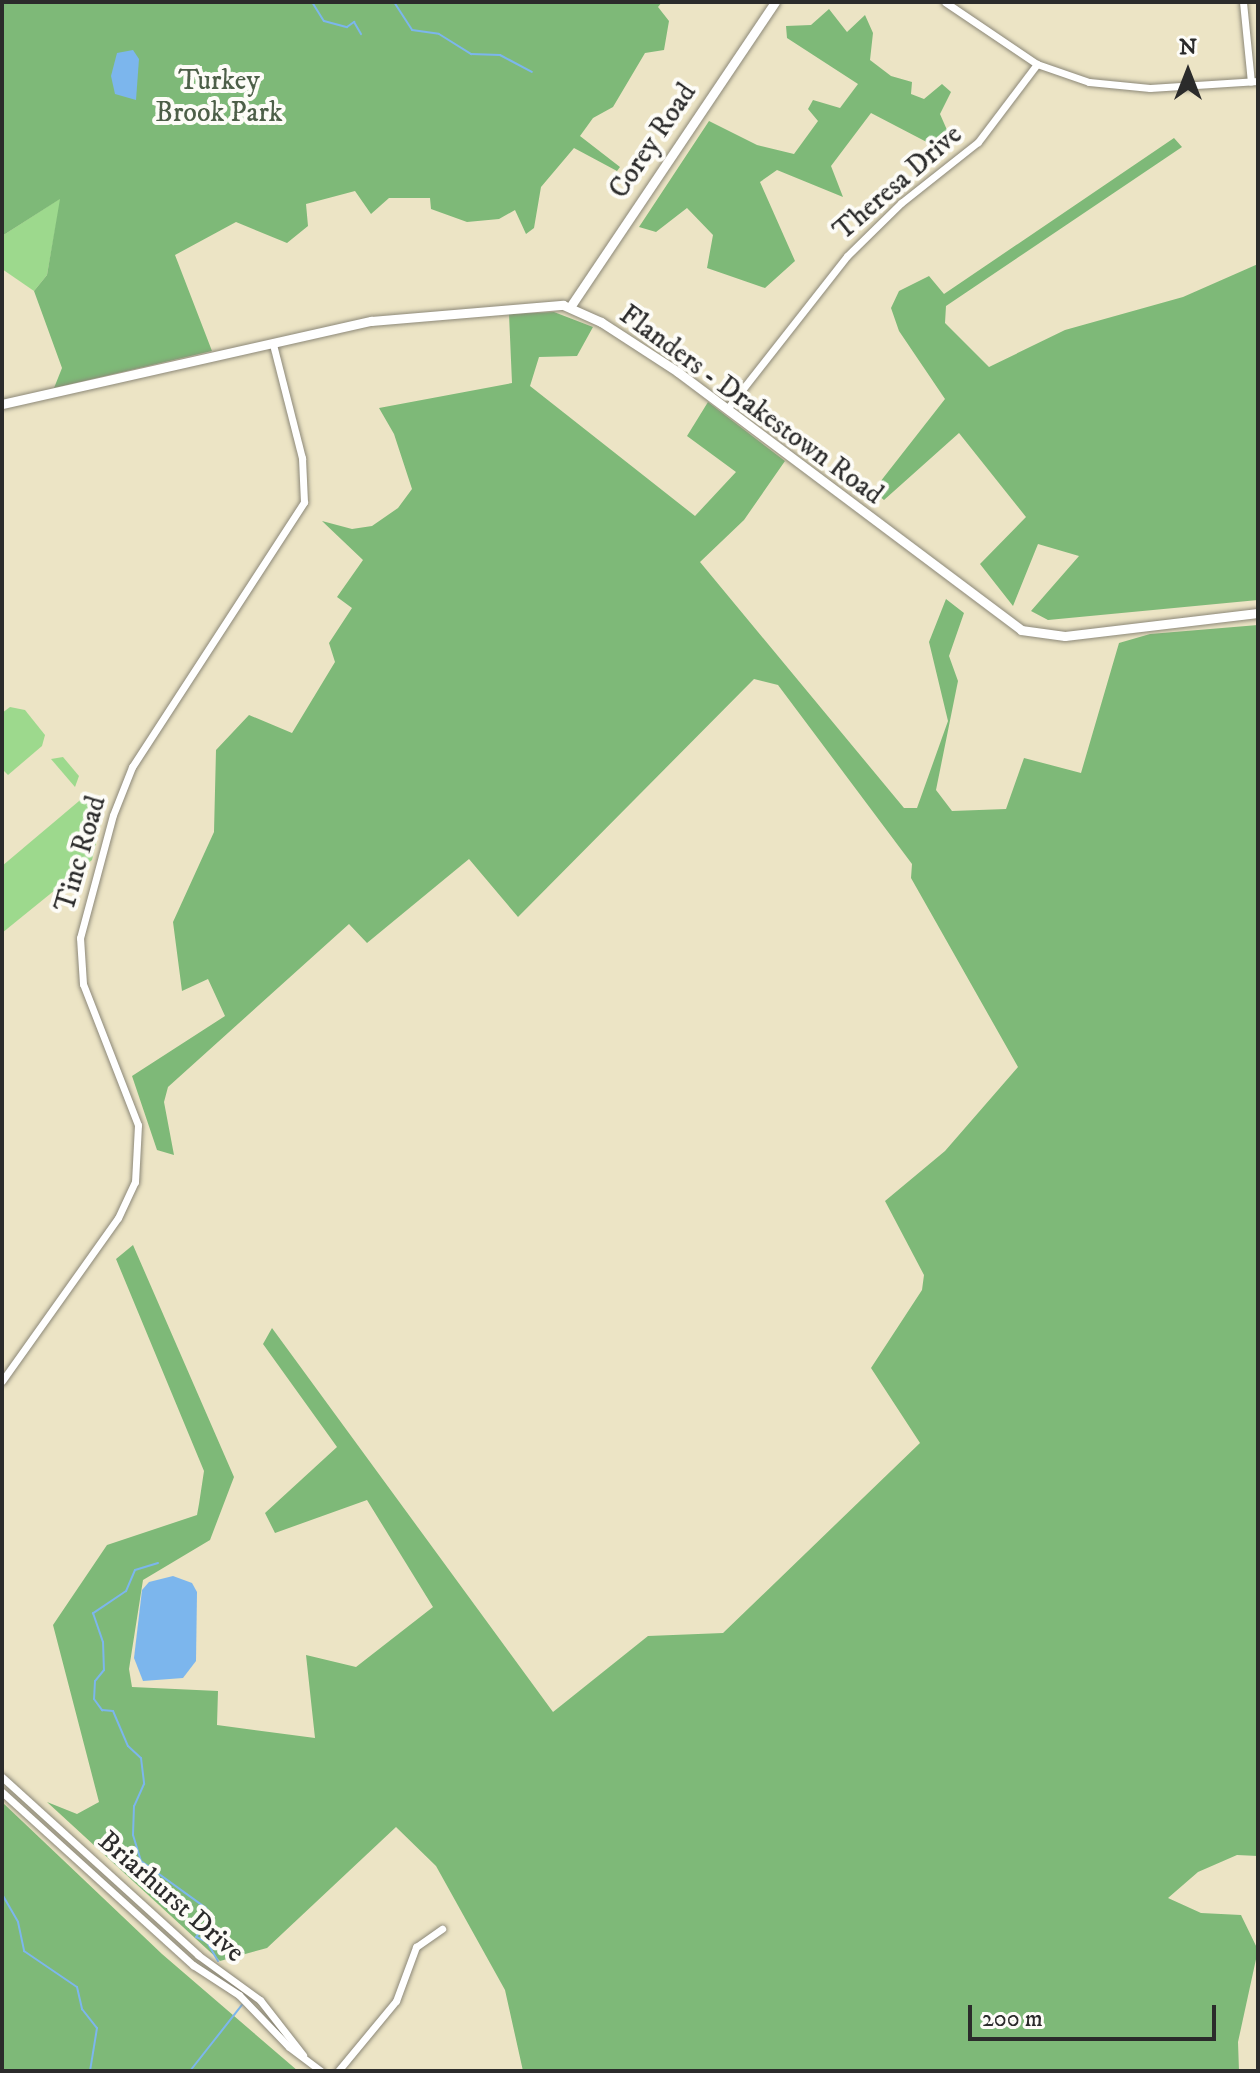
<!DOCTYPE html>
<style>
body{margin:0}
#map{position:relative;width:1260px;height:2073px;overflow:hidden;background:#ece4c5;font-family:"IM FELL DW Pica",serif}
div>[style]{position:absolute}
.green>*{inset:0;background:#9dd98d}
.forest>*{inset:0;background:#7eb978}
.water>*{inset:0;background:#7cb6ed}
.stream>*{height:2px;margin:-1px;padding:0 1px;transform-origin:1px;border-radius:1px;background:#7cb6ed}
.roads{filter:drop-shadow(0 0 2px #8c8878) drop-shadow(0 0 2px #8c8878)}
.minor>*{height:7px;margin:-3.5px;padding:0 3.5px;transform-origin:3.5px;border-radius:3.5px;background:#fff}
.tertiary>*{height:9px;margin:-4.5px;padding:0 4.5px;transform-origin:4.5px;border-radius:4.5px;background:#fff}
span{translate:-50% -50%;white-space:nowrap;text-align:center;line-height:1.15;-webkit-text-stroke:8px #fdfcf7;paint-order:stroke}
.park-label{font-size:28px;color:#4d5f48}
.street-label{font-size:28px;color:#2b2b2b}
.frame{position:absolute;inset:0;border:4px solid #2b2b2b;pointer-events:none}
.north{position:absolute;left:1148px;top:32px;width:80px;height:80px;-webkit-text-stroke:6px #fdfcf7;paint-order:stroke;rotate:0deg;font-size:22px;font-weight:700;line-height:32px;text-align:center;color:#2b2b2b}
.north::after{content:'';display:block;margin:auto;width:28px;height:36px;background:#2b2b2b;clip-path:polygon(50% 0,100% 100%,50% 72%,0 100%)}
.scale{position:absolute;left:968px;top:2005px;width:248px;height:36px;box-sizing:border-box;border:4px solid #2b2b2b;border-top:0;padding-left:10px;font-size:24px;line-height:28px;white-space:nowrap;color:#2b2b2b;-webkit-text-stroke:6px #fdfcf7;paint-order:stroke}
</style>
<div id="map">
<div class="green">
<div style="clip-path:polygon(61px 198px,47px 275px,34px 291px,2px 269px,2px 236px)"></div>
<div style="clip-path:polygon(10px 707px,25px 710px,45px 735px,42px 746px,8px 775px,2px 769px,2px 713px)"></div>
<div style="clip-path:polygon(63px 757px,79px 776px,75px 787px,51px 759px)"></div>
<div style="clip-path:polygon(85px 796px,102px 818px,92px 860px,2px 933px,2px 866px)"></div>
</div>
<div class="forest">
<div style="clip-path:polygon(2px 2px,662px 2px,658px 7px,669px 21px,664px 50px,645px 53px,613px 107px,593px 118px,580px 136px,620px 167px,617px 171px,574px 148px,541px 187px,534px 228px,526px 234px,515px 210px,499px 219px,467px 222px,431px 209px,430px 198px,389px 198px,371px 214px,355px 191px,306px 204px,308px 226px,287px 243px,236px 222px,175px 255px,212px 351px,54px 388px,62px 368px,34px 291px,47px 275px,60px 199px,2px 236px)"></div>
<div style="clip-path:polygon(829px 9px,847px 32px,865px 15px,873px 33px,870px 60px,891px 76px,912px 82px,911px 94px,924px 99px,942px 84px,951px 92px,940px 114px,947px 130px,960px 138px,942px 150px,871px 113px,831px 166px,843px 197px,777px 170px,760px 182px,795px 261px,765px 288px,707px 268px,713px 235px,687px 208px,656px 232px,639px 227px,709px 121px,757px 145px,794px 154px,818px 121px,808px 109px,813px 100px,840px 108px,858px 84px,787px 38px,786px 26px,811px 25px)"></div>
<div style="clip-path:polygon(1174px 138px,1182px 147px,946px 306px,945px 323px,989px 367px,1065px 330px,1183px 297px,1258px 264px,1258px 600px,1048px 620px,1031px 611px,1079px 556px,1038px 544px,1013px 606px,980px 564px,1026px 517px,959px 433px,884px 500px,873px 491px,945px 399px,899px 331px,891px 308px,899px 291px,929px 276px,944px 294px)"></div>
<div style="clip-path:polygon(554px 312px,593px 327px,577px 356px,539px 357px,530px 386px,695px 516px,736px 472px,687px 436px,708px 402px,785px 461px,744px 520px,700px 562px,904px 808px,917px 808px,948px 721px,929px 642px,946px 599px,964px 613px,949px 656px,958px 681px,936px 790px,952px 811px,1006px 809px,1024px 758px,1081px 773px,1119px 643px,1150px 634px,1258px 625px,1258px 1856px,1237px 1855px,1198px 1872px,1168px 1898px,1201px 1913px,1241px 1915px,1258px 1950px,1238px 2042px,1239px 2071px,523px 2071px,505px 1990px,436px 1866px,396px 1827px,267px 1948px,220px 1961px,47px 1802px,77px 1814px,99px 1802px,53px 1625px,107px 1545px,197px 1515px,199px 1504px,204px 1471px,116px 1259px,133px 1245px,234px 1477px,210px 1540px,143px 1580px,129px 1669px,132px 1687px,218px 1691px,217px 1725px,315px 1738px,306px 1655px,356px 1667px,433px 1607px,367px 1500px,275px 1533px,265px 1513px,337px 1447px,263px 1344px,272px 1328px,553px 1712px,648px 1636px,723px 1633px,920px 1443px,871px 1368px,922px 1290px,924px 1275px,885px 1201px,945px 1151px,1018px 1067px,911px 878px,912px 864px,778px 685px,754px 679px,518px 917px,469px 859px,367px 943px,349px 924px,168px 1087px,164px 1102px,174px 1155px,157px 1150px,132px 1076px,225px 1016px,208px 979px,182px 991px,173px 922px,214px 832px,216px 750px,249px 715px,292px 733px,335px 662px,329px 643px,352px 608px,337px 597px,363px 560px,322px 521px,352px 529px,372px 526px,398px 508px,412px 489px,394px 434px,379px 408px,512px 383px,509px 314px)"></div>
<div style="clip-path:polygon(2px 1802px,162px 1954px,298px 2071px,2px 2071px)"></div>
</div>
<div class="water">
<div style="clip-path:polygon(133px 50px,139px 59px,136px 100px,115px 94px,111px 76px,117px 53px)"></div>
<div style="clip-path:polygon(173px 1576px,192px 1583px,197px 1592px,196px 1661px,183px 1678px,143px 1681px,134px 1658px,142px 1590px,149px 1582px)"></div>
</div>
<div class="stream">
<div style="left:312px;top:2px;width:22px;rotate:58deg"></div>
<div style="left:324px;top:21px;width:24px;rotate:15deg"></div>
<div style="left:347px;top:27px;width:9px;rotate:-36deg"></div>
<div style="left:354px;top:22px;width:14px;rotate:60deg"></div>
<div style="left:394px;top:2px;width:33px;rotate:57deg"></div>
<div style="left:412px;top:30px;width:27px;rotate:8deg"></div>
<div style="left:439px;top:34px;width:38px;rotate:32deg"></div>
<div style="left:471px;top:54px;width:29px;rotate:2deg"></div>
<div style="left:500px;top:55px;width:36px;rotate:28deg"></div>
<div style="left:158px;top:1563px;width:24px;rotate:163deg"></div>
<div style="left:135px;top:1570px;width:23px;rotate:113deg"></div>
<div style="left:126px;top:1591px;width:40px;rotate:146deg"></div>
<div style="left:93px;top:1613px;width:31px;rotate:71deg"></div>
<div style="left:103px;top:1642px;width:28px;rotate:88deg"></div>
<div style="left:104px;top:1670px;width:14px;rotate:129deg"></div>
<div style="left:95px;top:1681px;width:18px;rotate:93deg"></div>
<div style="left:94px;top:1699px;width:14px;rotate:54deg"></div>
<div style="left:102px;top:1710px;width:11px;rotate:5deg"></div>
<div style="left:113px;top:1711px;width:38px;rotate:67deg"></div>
<div style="left:128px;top:1746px;width:18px;rotate:43deg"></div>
<div style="left:141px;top:1758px;width:26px;rotate:83deg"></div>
<div style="left:144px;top:1784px;width:24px;rotate:114deg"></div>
<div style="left:134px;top:1806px;width:29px;rotate:92deg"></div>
<div style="left:133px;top:1835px;width:27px;rotate:73deg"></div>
<div style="left:141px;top:1861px;width:80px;rotate:35.9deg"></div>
<div style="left:206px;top:1908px;width:8px;rotate:60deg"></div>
<div style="left:210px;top:1915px;width:26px;rotate:122deg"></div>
<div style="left:196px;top:1937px;width:12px;rotate:24deg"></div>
<div style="left:207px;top:1942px;width:22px;rotate:60deg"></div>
<div style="left:2px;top:1894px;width:32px;rotate:60deg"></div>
<div style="left:18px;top:1922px;width:30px;rotate:78deg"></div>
<div style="left:24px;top:1951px;width:64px;rotate:34.2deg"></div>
<div style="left:77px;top:1987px;width:23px;rotate:77deg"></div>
<div style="left:82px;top:2009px;width:24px;rotate:52deg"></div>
<div style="left:97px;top:2028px;width:44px;rotate:99.2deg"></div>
<div style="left:190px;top:2071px;width:84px;rotate:-51.8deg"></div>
</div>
<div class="roads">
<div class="minor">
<div style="left:945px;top:2px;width:111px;rotate:34deg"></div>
<div style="left:1037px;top:64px;width:55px;rotate:19.1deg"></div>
<div style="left:1089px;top:82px;width:61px;rotate:5.6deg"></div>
<div style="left:1150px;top:88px;width:108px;rotate:-3.7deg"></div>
<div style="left:1243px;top:2px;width:80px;rotate:84.3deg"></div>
<div style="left:727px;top:409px;width:194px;rotate:-51.9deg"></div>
<div style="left:847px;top:256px;width:76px;rotate:-44.5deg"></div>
<div style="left:901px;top:203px;width:98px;rotate:-38.4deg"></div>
<div style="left:978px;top:142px;width:98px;rotate:-52.9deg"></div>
<div style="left:2px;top:1381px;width:200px;rotate:-54.6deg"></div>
<div style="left:118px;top:1218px;width:40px;rotate:-65deg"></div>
<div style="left:135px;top:1182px;width:57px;rotate:-87deg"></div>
<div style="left:138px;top:1125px;width:151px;rotate:-111.3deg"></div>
<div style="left:83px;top:984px;width:46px;rotate:-93.7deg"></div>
<div style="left:80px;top:938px;width:127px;rotate:-75deg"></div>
<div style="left:113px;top:815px;width:52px;rotate:-68.4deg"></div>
<div style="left:132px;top:767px;width:316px;rotate:-57deg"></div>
<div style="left:304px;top:502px;width:44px;rotate:-92.6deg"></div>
<div style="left:302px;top:458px;width:118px;rotate:-104.3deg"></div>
<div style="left:2px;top:1777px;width:265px;rotate:42.2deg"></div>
<div style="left:198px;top:1955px;width:77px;rotate:36deg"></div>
<div style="left:260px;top:2000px;width:70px;rotate:52deg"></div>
<div style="left:2px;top:1792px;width:258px;rotate:42.2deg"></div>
<div style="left:193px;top:1965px;width:55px;rotate:33.1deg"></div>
<div style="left:239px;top:1995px;width:72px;rotate:46.1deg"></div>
<div style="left:289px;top:2047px;width:40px;rotate:37deg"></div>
<div style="left:338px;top:2071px;width:91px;rotate:-50.4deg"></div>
<div style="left:396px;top:2001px;width:58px;rotate:-69.7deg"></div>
<div style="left:416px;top:1947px;width:32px;rotate:-35deg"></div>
</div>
<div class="tertiary">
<div style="left:570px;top:307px;width:367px;rotate:-56.1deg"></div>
<div style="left:2px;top:404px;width:378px;rotate:-12.7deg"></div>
<div style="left:371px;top:321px;width:193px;rotate:-4.8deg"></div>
<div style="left:563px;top:305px;width:42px;rotate:24.1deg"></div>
<div style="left:601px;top:322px;width:92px;rotate:33deg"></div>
<div style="left:678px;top:372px;width:429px;rotate:36.9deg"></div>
<div style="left:1021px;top:630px;width:44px;rotate:7.8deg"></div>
<div style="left:1065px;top:636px;width:194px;rotate:-6.8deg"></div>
</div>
</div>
<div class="park-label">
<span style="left:219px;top:97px">Turkey<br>Brook Park</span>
</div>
<div class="street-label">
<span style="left:653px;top:141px;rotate:-56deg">Corey Road</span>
<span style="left:898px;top:183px;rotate:-41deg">Theresa Drive</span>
<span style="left:751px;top:405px;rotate:36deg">Flanders - Drakestown Road</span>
<span style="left:81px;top:854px;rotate:-74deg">Tinc Road</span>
<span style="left:171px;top:1897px;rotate:41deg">Briarhurst Drive</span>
</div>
<div class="frame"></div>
<div class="north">N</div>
<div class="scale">200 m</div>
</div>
